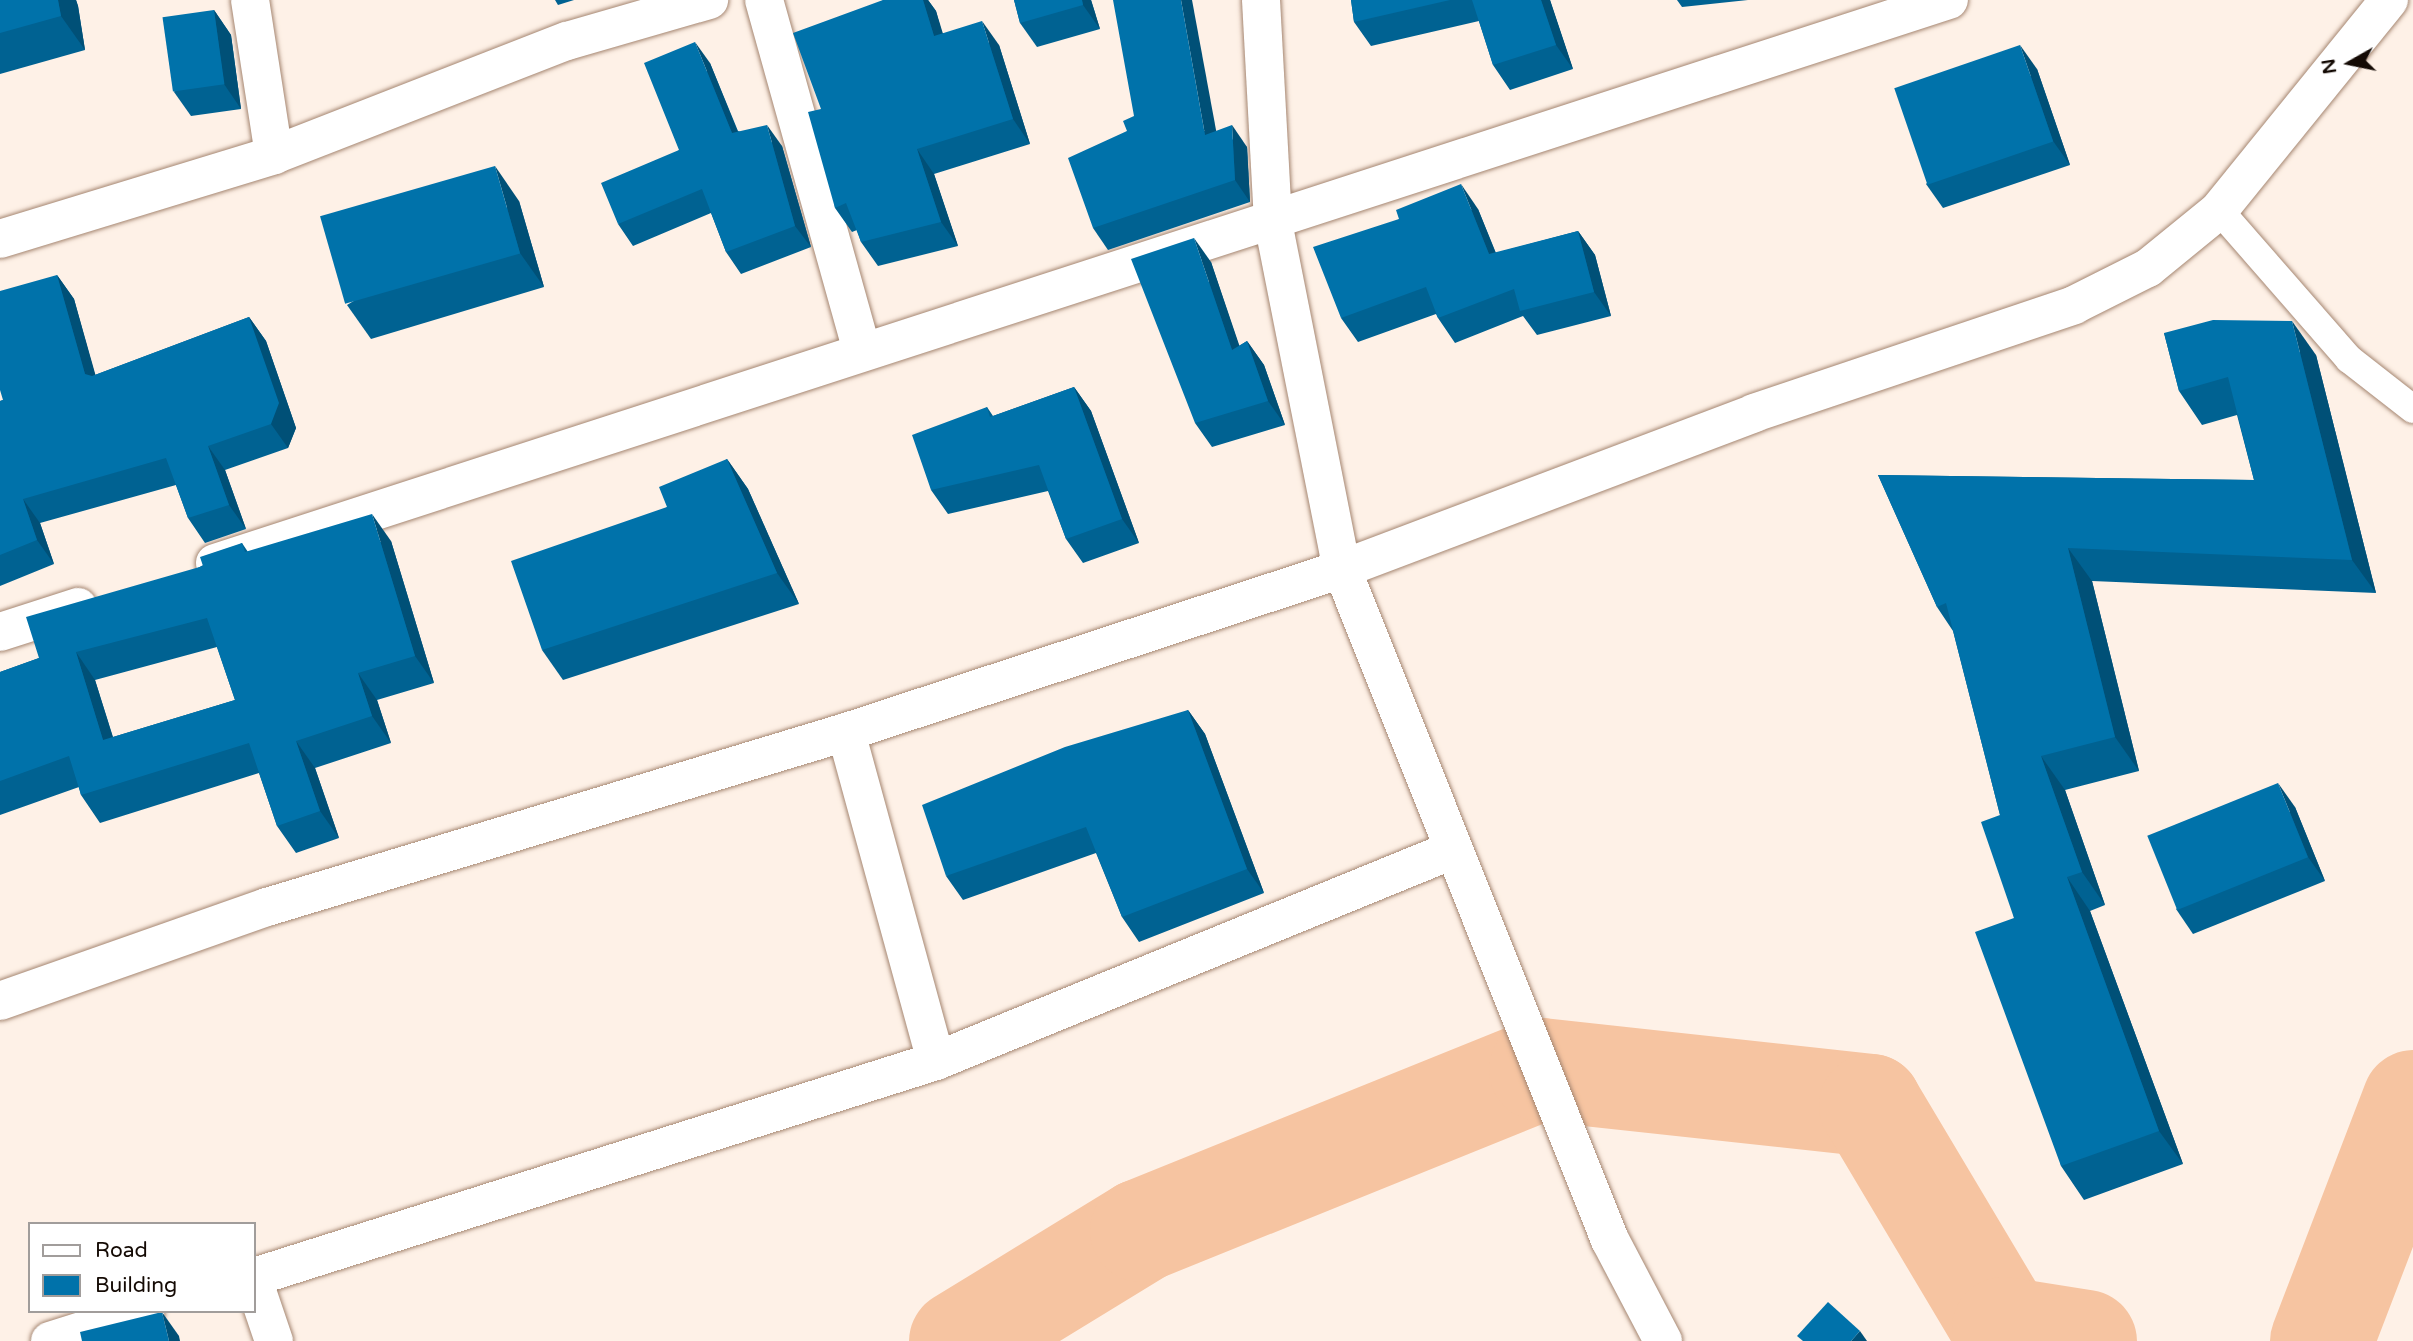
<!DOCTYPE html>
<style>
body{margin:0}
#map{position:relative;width:2413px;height:1341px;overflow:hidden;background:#fef1e7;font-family:"Varela Round",sans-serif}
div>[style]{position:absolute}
.river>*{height:103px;margin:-51.5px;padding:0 51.5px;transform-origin:51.5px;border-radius:51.5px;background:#f6c4a1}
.roads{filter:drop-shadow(0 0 2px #a58671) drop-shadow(0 0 2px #a58671)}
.lane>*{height:28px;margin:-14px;padding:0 14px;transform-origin:14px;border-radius:14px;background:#fff}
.street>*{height:38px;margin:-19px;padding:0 19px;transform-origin:19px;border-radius:19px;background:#fff}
.wall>*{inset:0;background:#006292}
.shaded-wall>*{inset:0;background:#005077}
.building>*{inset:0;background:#0072aa;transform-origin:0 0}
span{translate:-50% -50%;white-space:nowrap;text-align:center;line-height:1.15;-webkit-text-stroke:5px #fff;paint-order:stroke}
.legend{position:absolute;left:28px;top:1222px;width:228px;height:91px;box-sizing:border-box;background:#fff;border:2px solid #a19d9b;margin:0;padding:9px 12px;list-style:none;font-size:21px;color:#140a04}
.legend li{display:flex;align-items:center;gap:14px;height:35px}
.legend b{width:35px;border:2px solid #a19d9b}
.north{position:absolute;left:2315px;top:28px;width:70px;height:70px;-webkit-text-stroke:5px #fff;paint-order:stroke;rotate:261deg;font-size:19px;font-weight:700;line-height:28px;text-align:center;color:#140a04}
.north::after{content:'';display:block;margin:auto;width:24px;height:32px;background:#140a04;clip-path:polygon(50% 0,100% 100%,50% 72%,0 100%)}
</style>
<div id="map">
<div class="river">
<div style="left:960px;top:1341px;width:212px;rotate:-31.5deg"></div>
<div style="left:1141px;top:1230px;width:430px;rotate:-22deg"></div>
<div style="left:1540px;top:1069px;width:332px;rotate:6.2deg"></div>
<div style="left:1870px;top:1105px;width:260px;rotate:59.2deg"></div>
<div style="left:2003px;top:1328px;width:83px;rotate:9deg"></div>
<div style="left:2321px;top:1341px;width:257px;rotate:-69deg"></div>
</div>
<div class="roads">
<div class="lane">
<div style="left:2219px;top:210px;width:198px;rotate:48.9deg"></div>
<div style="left:2349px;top:359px;width:81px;rotate:38deg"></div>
</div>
<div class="street">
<div style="left:250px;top:0;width:157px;rotate:81.2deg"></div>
<div style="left:764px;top:0;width:363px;rotate:74.4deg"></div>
<div style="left:1261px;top:0;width:222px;rotate:86.9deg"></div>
<div style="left:1273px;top:222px;width:354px;rotate:78.8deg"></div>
<div style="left:1342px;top:569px;width:723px;rotate:68.23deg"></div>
<div style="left:1610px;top:1240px;width:114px;rotate:62.3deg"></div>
<div style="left:0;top:239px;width:287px;rotate:-17deg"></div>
<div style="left:274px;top:155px;width:314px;rotate:-21.3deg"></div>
<div style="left:567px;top:41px;width:148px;rotate:-16.1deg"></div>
<div style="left:215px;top:563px;width:1823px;rotate:-17.99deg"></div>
<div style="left:0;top:632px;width:82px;rotate:-17.8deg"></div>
<div style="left:846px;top:732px;width:341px;rotate:74.7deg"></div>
<div style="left:0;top:1001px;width:283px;rotate:-19.4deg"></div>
<div style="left:267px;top:907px;width:605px;rotate:-16.82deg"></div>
<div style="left:846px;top:732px;width:522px;rotate:-18.19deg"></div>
<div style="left:1342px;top:569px;width:441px;rotate:-20.7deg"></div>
<div style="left:1754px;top:413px;width:338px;rotate:-18.6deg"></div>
<div style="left:2074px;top:305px;width:83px;rotate:-26.6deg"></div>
<div style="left:2148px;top:268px;width:92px;rotate:-39.2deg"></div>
<div style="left:2219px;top:210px;width:270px;rotate:-51deg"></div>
<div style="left:254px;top:1277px;width:715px;rotate:-17.57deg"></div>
<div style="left:936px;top:1061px;width:555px;rotate:-22.22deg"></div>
<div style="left:254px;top:1282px;width:62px;rotate:71.3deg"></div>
<div style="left:50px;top:1341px;width:100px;rotate:-17.5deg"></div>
</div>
</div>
<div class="wall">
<div style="clip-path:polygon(0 0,76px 0,78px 6px,85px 50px,0 74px)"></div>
<div style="clip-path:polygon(555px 0,574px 0,558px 5px)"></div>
<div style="clip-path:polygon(883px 0,928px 0,936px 11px,942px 33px,999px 45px,1030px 144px,934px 174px,958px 246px,878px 266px,861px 242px,857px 230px,852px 232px,835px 208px,821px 109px)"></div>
<div style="clip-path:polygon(1014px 0,1091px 0,1100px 29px,1037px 47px,1020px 23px)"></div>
<div style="clip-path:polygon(1351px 0,1550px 0,1573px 69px,1510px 90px,1493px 65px,1479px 21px,1371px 46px,1354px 22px)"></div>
<div style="clip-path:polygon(1677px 0,1748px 0,1682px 7px)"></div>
<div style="clip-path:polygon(214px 10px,231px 35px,241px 109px,191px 116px,174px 92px)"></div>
<div style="clip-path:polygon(710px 63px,738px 131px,782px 146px,811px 247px,741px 274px,726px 252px,711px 213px,633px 246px,618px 224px,679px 150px)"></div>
<div style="clip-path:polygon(2037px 69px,2070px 165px,1943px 208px,1926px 184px)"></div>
<div style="clip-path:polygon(1127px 131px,1216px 131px,1247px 147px,1250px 202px,1108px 250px,1093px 228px)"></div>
<div style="clip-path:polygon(519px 201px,544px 287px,371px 339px,347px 305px)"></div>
<div style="clip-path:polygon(1478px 209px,1496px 253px,1578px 231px,1595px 255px,1611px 316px,1537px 335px,1523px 316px,1455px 343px,1438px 318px,1436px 314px,1358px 342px,1341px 318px,1399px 219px)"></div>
<div style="clip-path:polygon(1211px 262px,1239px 346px,1247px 341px,1264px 365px,1285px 425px,1212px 447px,1195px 423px)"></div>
<div style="clip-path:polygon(57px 275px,74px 299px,95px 375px,249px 317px,266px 341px,296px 428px,288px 448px,225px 470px,246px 529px,205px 543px,188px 518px,176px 485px,40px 523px,54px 564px,0 586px,0 401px,3px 400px)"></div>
<div style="clip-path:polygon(2164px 333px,2316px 355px,2376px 593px,2092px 581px,2139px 771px,2065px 790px,2105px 905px,2090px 911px,2183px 1164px,2084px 1200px,2061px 1166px,2014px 918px,2000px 815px,1953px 631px,1937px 607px,1878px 475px,2254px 480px,2237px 415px,2202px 425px,2179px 391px)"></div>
<div style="clip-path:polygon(1074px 387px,1091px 411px,1139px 543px,1083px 563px,1066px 539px,1048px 491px,948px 514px,931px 490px,987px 407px,993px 416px)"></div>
<div style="clip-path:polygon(727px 459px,748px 489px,799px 604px,563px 680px,542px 650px,667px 507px)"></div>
<div style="clip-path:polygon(evenodd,391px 541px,434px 683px,377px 700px,391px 743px,315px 768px,339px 838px,296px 853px,277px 826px,259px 773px,100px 823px,81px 795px,79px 787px,0 815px,0 672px,39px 658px,242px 543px,248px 552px,391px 541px,217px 647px,235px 700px,113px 737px,95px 680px,217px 647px)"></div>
<div style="clip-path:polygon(1188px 710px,1205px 734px,1264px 893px,1139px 942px,1122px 917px,1096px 853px,963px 900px,946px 876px)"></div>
<div style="clip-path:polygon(2295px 807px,2325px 881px,2193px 934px,2176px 909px)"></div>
</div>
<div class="shaded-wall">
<div style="clip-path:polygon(58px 0,76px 0,78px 6px,85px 50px,61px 16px)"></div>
<div style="clip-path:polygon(923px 0,928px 0,936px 11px,951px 60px,934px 36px)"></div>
<div style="clip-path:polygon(1082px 0,1091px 0,1100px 29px,1083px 5px)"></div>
<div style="clip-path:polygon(1181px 0,1192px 0,1221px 157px,1205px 135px)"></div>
<div style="clip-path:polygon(1541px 0,1550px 0,1573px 69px,1556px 45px)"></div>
<div style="clip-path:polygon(214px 10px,231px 35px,241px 109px,224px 84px)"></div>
<div style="clip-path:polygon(982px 21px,999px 45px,1030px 144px,1013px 119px)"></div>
<div style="clip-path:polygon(695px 42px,710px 63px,747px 155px,732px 133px)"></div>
<div style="clip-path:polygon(2020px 45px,2037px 69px,2070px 165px,2053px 141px)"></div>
<div style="clip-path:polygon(767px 125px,782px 146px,811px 247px,795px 226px)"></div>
<div style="clip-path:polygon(1232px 125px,1247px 147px,1250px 202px,1235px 180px)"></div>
<div style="clip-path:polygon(917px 149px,934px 174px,958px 246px,941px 222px)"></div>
<div style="clip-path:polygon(495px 166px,519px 201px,544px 287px,520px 253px)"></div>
<div style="clip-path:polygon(1461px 184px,1478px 209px,1506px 279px,1489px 254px)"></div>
<div style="clip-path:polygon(1578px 231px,1595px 255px,1611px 316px,1594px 292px)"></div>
<div style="clip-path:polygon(1194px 238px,1211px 262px,1249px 374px,1232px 350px)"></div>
<div style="clip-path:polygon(57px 275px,74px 299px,102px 398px,85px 374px)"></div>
<div style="clip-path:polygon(249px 317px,266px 341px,296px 428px,288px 448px,271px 424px)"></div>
<div style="clip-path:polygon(2292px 321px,2316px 355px,2376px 593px,2352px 560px)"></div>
<div style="clip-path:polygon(1247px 341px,1264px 365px,1285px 425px,1268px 401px)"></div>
<div style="clip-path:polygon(1074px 387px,1091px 411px,1139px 543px,1122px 519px)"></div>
<div style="clip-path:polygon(208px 446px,225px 470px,246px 529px,229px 505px)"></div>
<div style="clip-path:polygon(727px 459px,748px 489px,799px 604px,777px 573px)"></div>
<div style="clip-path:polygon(23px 499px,40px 523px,54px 564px,37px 540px)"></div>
<div style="clip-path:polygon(372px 514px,391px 541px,434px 683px,415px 656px)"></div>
<div style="clip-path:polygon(2068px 548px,2092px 581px,2139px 771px,2115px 737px)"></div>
<div style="clip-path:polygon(76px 652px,95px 680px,122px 767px,103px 740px)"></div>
<div style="clip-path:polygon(358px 673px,377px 700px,391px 743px,372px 716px)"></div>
<div style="clip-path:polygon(1188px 710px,1205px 734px,1264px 893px,1247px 869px)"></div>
<div style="clip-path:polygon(296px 741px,315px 768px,339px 838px,320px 811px)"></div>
<div style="clip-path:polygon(2041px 756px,2065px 790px,2105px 905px,2082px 872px)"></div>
<div style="clip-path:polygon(2278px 783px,2295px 807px,2325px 881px,2308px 857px)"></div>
<div style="clip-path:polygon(2067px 877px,2090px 911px,2183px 1164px,2159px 1131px)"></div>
<div style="clip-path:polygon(162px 1312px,179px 1336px,180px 1341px,169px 1341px)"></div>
<div style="clip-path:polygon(1860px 1331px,1867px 1341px,1851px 1341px)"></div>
</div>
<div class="building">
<div style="clip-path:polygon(0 0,58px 0,61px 16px,0 33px)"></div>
<div style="clip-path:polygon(883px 0,923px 0,934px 36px,982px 21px,1013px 119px,917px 149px,941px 222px,861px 242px,846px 203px,835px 208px,808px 112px,821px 109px,793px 33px)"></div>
<div style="clip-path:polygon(1014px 0,1082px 0,1083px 5px,1020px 23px)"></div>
<div style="clip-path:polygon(1113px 0,1181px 0,1205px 135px,1232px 125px,1235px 180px,1093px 228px,1068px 158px,1127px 131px,1123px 121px,1134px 116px)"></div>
<div style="clip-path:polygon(1351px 0,1450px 0,1354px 22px)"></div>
<div style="clip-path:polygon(1472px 0,1541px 0,1556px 45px,1493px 65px)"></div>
<div style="left:214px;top:10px;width:75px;height:52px;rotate:82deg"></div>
<div style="clip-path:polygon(695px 42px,732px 133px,767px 125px,795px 226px,726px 252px,702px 189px,618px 224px,601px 183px,679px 150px,644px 63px)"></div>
<div style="left:2020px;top:45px;width:102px;height:133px;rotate:71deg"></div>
<div style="left:495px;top:166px;width:91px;height:182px;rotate:74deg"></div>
<div style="clip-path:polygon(1461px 184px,1489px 254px,1578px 231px,1594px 292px,1520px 311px,1514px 289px,1438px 318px,1426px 287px,1341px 318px,1313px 247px,1399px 219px,1396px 210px)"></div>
<div style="clip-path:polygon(1194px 238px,1232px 350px,1247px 341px,1268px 401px,1195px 423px,1131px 259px)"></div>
<div style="clip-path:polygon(57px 275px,85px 374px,92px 376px,249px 317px,279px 403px,271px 424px,208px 446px,229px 505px,188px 518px,166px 458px,23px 499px,37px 540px,0 555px,0 401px,3px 400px,0 390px,0 291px)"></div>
<div style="clip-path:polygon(2213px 320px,2292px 321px,2352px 560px,2068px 548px,2115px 737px,2041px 756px,2082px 872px,2067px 877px,2159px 1131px,2061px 1166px,1975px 932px,2014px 918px,1981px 822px,2000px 815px,1946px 603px,1937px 607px,1878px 475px,2254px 480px,2228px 377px,2179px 391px,2164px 333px)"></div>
<div style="clip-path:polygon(1074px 387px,1122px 519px,1066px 539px,1039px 465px,931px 490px,912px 435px,987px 407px,990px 417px)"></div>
<div style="clip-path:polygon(727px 459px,777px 573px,542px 650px,511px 561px,667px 507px,659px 487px)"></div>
<div style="clip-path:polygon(evenodd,372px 514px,415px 656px,358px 673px,372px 716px,296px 741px,320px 811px,277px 826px,249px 743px,81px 795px,69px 756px,0 781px,0 672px,39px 658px,26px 617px,203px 566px,200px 557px,242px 543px,245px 552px,372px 514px,207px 618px,235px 700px,103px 740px,76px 652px,207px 618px)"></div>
<div style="clip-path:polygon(1188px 710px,1247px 869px,1122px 917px,1086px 827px,946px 876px,922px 805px,1065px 747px)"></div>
<div style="left:2278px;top:783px;width:80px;height:141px;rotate:68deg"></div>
<div style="clip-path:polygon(1828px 1302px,1860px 1331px,1851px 1341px,1803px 1341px,1797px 1336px)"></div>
<div style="clip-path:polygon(162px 1312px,169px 1341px,82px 1341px,80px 1332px)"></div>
</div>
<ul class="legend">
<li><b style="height:9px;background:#fff"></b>Road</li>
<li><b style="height:19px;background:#0072aa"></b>Building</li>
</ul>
<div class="north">N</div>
</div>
